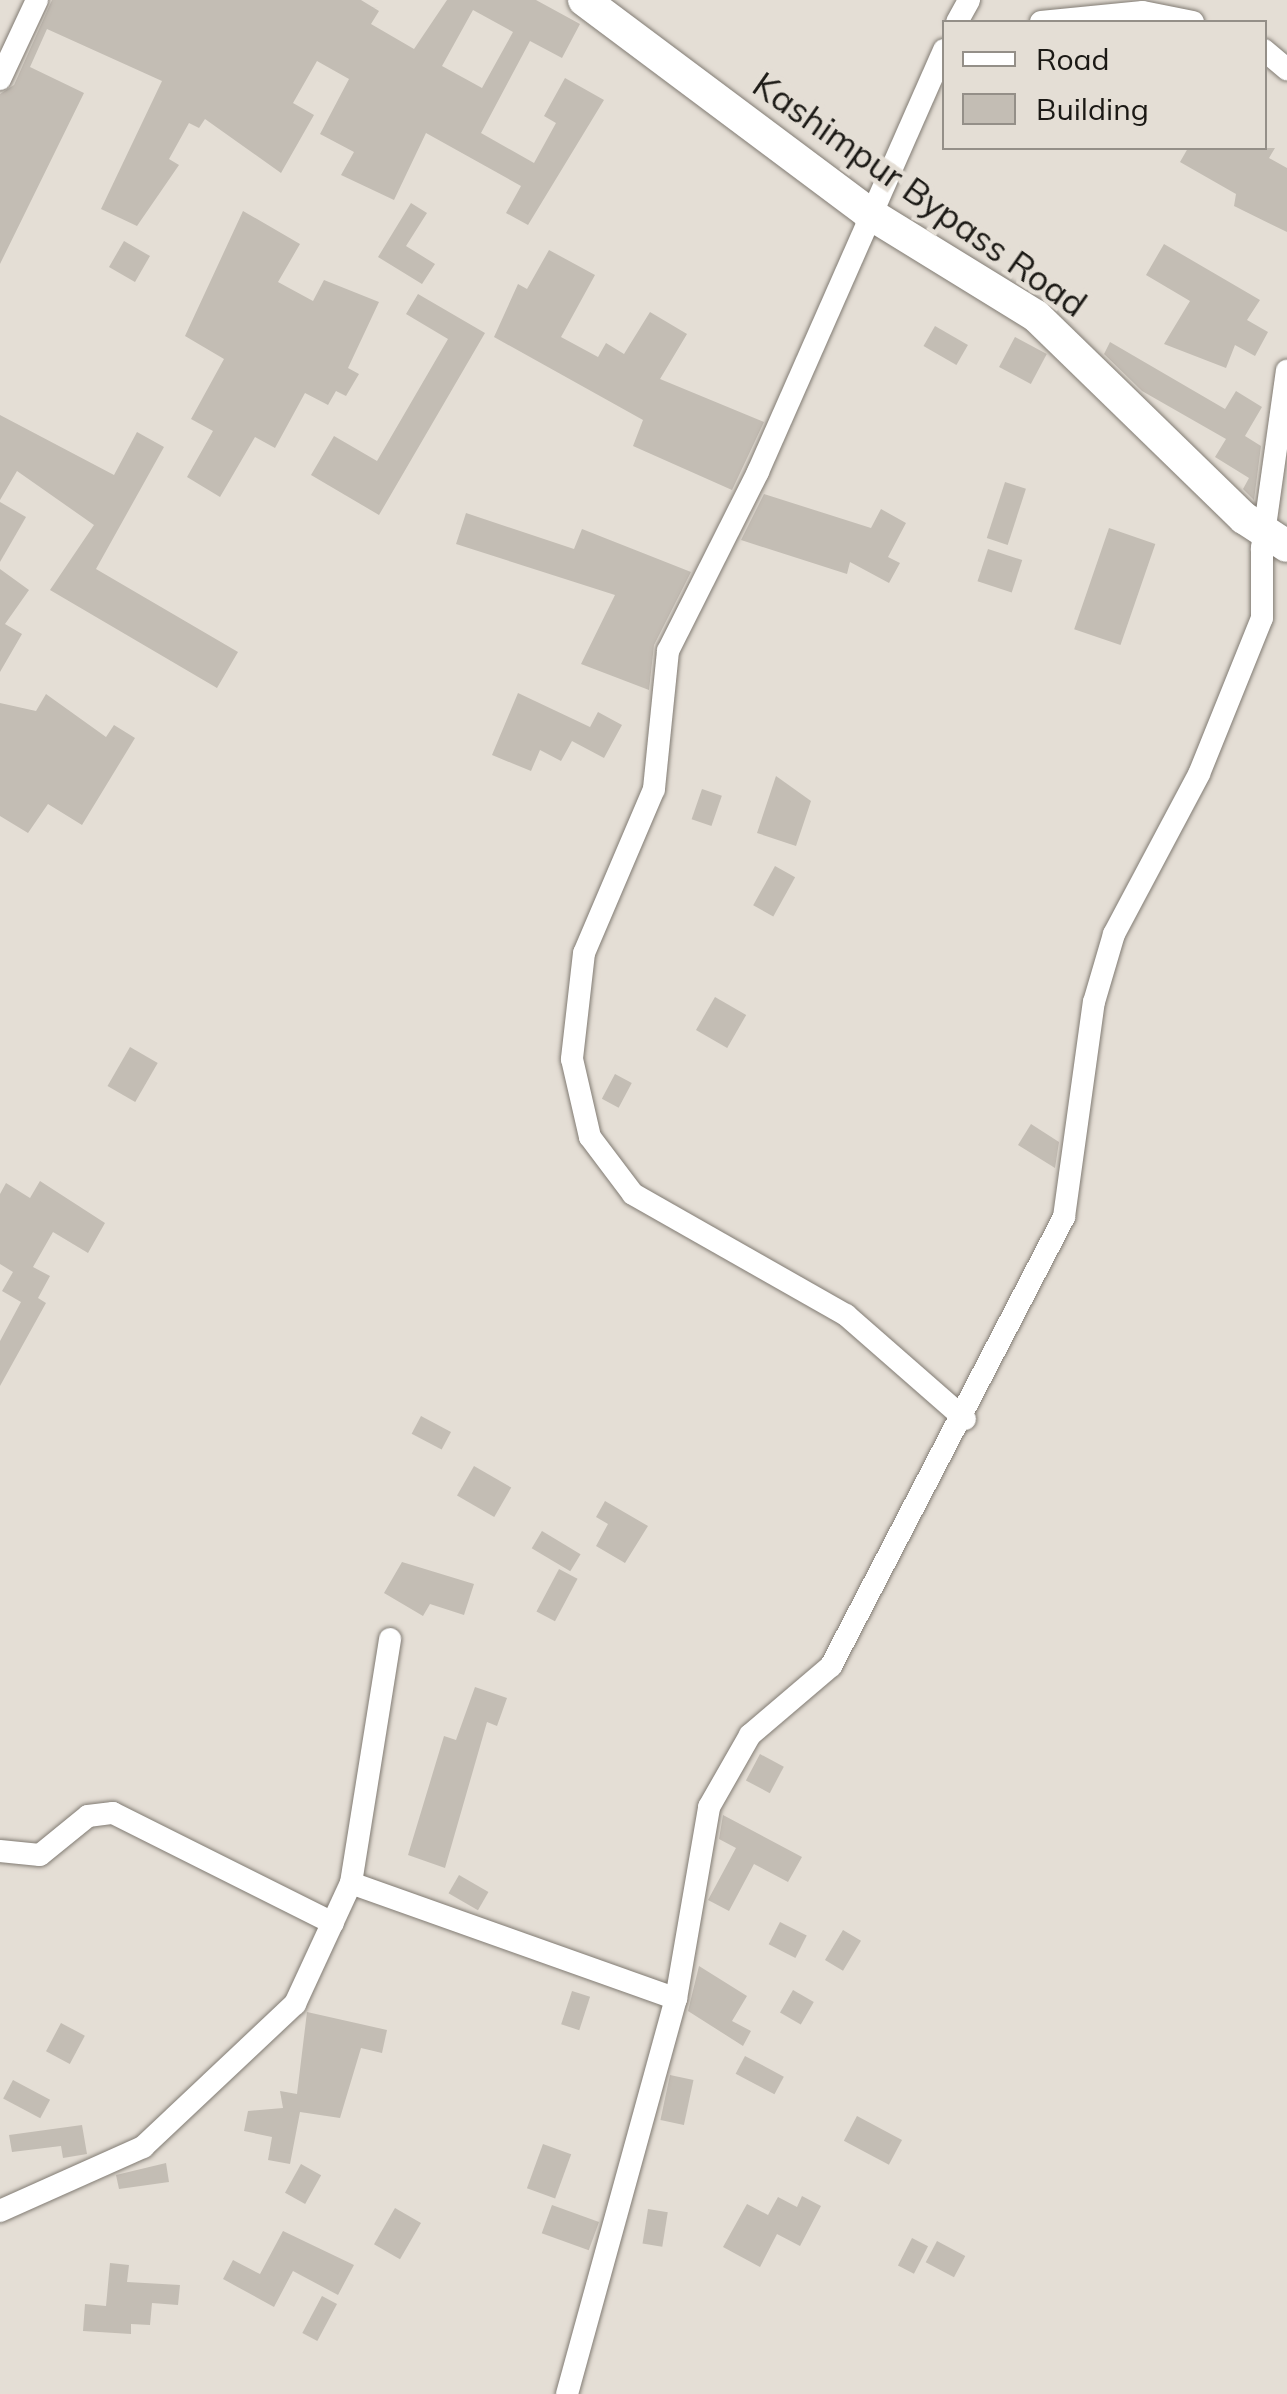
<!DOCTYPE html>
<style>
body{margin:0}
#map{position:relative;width:1287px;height:2394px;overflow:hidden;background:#e4ded5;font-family:Mulish,sans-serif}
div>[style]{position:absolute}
.building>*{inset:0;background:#c3bdb4;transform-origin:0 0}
.roads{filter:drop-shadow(0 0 2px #817b73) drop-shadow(0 0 2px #817b73)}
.minor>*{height:22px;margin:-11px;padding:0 11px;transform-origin:11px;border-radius:11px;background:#fff}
.secondary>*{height:32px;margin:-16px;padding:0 16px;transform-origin:16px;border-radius:16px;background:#fff}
span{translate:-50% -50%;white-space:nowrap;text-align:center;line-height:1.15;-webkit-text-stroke:9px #e4ded5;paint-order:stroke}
.street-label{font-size:35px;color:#1b1915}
.legend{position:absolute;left:942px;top:20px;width:325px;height:130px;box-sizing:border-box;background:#e4ded5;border:2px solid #948f88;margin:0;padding:12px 18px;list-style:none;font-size:30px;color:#1b1915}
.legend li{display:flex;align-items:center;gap:20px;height:50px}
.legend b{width:50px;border:2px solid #948f88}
</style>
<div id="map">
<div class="building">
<div style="clip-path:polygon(evenodd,52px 0,361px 0,379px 11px,371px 24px,414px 49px,447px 0,536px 0,580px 24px,562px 58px,530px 41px,481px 133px,534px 163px,556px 123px,544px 116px,565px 78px,604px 100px,528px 225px,506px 213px,521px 186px,426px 133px,394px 200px,341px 175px,354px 152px,320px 134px,349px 79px,317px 61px,293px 103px,314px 115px,281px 173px,205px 119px,199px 128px,189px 123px,169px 159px,179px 165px,137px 226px,101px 209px,162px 81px,47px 29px,30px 67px,84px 93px,0 264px,0 94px,14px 85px,52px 0,473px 10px,513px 32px,482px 88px,442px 66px,473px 10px)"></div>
<div style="clip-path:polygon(1188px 148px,1275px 148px,1269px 158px,1287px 168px,1287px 232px,1234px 206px,1236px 194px,1180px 162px)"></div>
<div style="clip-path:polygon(411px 203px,427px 213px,406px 246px,435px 264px,422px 284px,378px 257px)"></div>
<div style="clip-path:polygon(243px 211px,300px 244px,278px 282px,313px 301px,324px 280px,379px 302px,348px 368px,359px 374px,346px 396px,336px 391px,328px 405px,305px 393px,275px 448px,255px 437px,220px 497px,187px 477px,213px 431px,191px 419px,224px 359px,185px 336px)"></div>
<div style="left:124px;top:241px;width:30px;height:30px;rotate:30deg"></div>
<div style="clip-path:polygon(1164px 244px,1260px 300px,1247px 320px,1268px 332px,1255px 356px,1235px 345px,1226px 368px,1164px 344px,1190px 301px,1146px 275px)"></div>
<div style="clip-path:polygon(549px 250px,595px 275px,561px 337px,598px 357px,606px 343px,624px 354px,650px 312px,687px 334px,660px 379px,764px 422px,732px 490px,633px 446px,643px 420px,494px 337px,518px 284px,527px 289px)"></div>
<div style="clip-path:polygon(418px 294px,485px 333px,379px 515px,311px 475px,334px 436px,377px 461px,448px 339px,406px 314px)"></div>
<div style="left:935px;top:326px;width:38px;height:23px;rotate:30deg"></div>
<div style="left:1015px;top:337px;width:36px;height:34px;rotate:28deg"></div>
<div style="clip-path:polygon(1110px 342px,1225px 409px,1236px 391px,1262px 407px,1245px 436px,1261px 446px,1254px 500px,1243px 489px,1249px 478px,1215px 457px,1226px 439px,1142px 391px,1104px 354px)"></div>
<div style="clip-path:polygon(0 415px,114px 475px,137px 432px,164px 447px,96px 569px,238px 652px,217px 688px,50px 590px,94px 525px,17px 471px,0 500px)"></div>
<div style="left:1005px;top:482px;width:22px;height:59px;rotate:18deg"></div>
<div style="clip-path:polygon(764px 494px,871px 528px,881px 509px,906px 523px,888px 557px,900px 563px,889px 583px,850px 562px,847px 574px,741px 540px)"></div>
<div style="clip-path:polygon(0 502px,26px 517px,0 562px)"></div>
<div style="clip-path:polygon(466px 513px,574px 549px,582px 529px,691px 572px,654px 645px,649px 690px,581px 664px,615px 595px,456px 544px)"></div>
<div style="left:1109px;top:528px;width:49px;height:107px;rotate:19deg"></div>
<div style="left:988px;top:549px;width:36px;height:34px;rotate:18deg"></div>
<div style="clip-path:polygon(0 569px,29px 590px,5px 624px,22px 634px,0 672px)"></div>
<div style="clip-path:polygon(518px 693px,590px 727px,598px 712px,622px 725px,604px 758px,572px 741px,561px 761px,540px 750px,531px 771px,492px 755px)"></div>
<div style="clip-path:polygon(46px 694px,106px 737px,114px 725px,135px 738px,82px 825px,48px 804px,28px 833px,0 816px,0 703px,36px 711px)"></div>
<div style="clip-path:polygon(776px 776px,811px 801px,796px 846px,757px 833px)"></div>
<div style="left:702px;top:789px;width:21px;height:32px;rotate:19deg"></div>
<div style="left:775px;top:866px;width:23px;height:45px;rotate:29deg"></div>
<div style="left:715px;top:997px;width:36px;height:38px;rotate:30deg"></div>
<div style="left:130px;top:1047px;width:32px;height:45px;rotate:30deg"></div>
<div style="left:615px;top:1074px;width:19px;height:28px;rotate:28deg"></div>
<div style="clip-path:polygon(1031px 1124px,1059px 1142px,1055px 1168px,1018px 1145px)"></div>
<div style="clip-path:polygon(40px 1181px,105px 1223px,88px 1253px,53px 1232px,33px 1267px,50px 1276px,38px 1298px,46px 1303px,0 1386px,0 1341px,21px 1302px,2px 1291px,13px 1272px,0 1264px,0 1194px,6px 1183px,30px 1198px)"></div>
<div style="left:421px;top:1416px;width:34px;height:20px;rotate:28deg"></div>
<div style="left:474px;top:1466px;width:43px;height:34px;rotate:30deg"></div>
<div style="clip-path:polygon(605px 1501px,648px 1526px,625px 1563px,596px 1546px,608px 1524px,596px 1517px)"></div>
<div style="left:542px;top:1531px;width:45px;height:20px;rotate:31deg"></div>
<div style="clip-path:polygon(402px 1562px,474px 1584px,464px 1615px,430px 1604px,423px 1616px,384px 1593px)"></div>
<div style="left:559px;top:1569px;width:21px;height:48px;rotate:28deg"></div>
<div style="clip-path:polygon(475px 1687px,507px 1698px,497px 1726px,487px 1722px,445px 1868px,408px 1855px,444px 1736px,456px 1740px)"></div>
<div style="left:760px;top:1754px;width:27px;height:30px;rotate:28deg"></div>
<div style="clip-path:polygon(723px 1815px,802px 1857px,788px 1882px,754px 1864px,729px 1911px,708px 1900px,736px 1848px,719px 1839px)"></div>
<div style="left:459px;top:1875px;width:34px;height:21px;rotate:30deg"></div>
<div style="left:780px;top:1922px;width:30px;height:25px;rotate:27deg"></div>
<div style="left:843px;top:1930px;width:21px;height:35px;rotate:31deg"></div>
<div style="clip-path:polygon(699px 1966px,747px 1996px,732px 2021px,751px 2031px,743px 2046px,688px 2011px)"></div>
<div style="left:793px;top:1990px;width:24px;height:26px;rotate:30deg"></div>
<div style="left:572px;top:1991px;width:19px;height:35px;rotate:18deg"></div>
<div style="clip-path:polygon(307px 2012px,387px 2030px,382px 2053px,361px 2048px,340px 2118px,300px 2112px,290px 2164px,268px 2160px,272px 2137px,244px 2131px,248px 2111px,283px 2108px,280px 2091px,297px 2094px)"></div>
<div style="left:61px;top:2023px;width:27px;height:32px;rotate:28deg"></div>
<div style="left:745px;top:2056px;width:44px;height:20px;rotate:28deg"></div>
<div style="left:670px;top:2075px;width:24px;height:46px;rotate:12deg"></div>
<div style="left:13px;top:2080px;width:42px;height:21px;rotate:28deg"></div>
<div style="left:857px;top:2116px;width:51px;height:28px;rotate:28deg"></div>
<div style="clip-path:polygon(82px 2125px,87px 2154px,63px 2158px,61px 2146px,12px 2152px,9px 2135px)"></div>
<div style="left:543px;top:2144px;width:30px;height:47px;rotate:20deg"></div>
<div style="clip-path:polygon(166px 2163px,169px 2182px,119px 2189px,116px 2175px)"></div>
<div style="left:301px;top:2164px;width:23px;height:33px;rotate:29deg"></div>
<div style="clip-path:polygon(802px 2196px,821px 2206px,800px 2246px,777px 2234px,760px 2267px,723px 2247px,747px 2204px,768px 2215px,778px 2197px,797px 2207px)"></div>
<div style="left:552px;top:2205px;width:50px;height:30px;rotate:20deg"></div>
<div style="left:395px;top:2208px;width:30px;height:42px;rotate:30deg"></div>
<div style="left:648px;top:2209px;width:20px;height:35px;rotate:9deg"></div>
<div style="clip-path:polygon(283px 2231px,354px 2265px,338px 2295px,293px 2271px,274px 2307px,223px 2279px,233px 2260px,260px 2274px)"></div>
<div style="left:912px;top:2238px;width:18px;height:31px;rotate:27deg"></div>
<div style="left:937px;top:2241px;width:32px;height:24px;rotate:28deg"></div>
<div style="clip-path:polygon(110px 2263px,129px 2265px,127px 2282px,180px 2285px,178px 2305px,152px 2303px,150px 2325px,131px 2324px,131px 2334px,83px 2331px,85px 2304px,106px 2306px)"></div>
<div style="left:322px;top:2296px;width:17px;height:42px;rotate:28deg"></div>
</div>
<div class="roads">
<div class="minor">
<div style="left:957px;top:22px;width:25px;rotate:-61deg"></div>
<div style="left:1041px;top:22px;width:102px;rotate:-5.6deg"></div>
<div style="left:1143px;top:12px;width:51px;rotate:11.3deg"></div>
<div style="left:944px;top:50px;width:461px;rotate:113.8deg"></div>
<div style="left:758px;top:472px;width:200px;rotate:116.7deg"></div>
<div style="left:668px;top:651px;width:139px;rotate:95.8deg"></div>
<div style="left:654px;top:789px;width:178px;rotate:113.1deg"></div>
<div style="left:584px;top:953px;width:107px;rotate:96.5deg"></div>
<div style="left:572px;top:1059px;width:80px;rotate:77deg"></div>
<div style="left:590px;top:1137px;width:71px;rotate:53deg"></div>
<div style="left:633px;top:1194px;width:245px;rotate:29.6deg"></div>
<div style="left:846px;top:1315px;width:158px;rotate:41.2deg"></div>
<div style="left:1264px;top:50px;width:30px;rotate:40deg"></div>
<div style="left:0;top:79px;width:87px;rotate:-64.9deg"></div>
<div style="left:0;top:1851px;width:40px;rotate:5.7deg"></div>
<div style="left:40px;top:1855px;width:62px;rotate:-39.1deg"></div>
<div style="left:88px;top:1816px;width:25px;rotate:-7deg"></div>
<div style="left:113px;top:1813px;width:246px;rotate:26.6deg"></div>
<div style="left:351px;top:1883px;width:345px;rotate:19.6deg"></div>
<div style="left:0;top:2211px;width:157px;rotate:-24.1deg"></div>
<div style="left:143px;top:2147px;width:209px;rotate:-43.3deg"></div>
<div style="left:295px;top:2004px;width:133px;rotate:-65.2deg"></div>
<div style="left:351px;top:1883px;width:247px;rotate:-80.9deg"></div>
<div style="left:567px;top:2394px;width:410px;rotate:-74.6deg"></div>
<div style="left:676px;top:1999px;width:195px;rotate:-80.2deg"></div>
<div style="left:709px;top:1807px;width:83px;rotate:-60.3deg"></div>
<div style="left:750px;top:1735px;width:106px;rotate:-40.4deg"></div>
<div style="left:831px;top:1666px;width:506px;rotate:-62.57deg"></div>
<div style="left:1064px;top:1217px;width:217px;rotate:-82.1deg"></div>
<div style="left:1094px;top:1002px;width:71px;rotate:-73.6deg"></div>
<div style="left:1114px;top:934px;width:181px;rotate:-62deg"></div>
<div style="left:1199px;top:774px;width:168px;rotate:-68deg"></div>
<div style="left:1262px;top:618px;width:70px;rotate:-90deg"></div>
<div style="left:1262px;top:548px;width:179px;rotate:-82deg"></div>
</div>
<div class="secondary">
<div style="left:584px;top:0;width:354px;rotate:36.8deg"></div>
<div style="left:867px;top:212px;width:198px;rotate:31.6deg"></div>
<div style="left:1036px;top:316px;width:290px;rotate:44.2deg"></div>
<div style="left:1244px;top:518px;width:51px;rotate:33.1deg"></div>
</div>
</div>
<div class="street-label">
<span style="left:920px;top:194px;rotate:35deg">Kashimpur Bypass Road</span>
</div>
<ul class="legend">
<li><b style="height:12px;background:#fff"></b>Road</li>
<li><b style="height:28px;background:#c3bdb4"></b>Building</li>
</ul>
</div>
